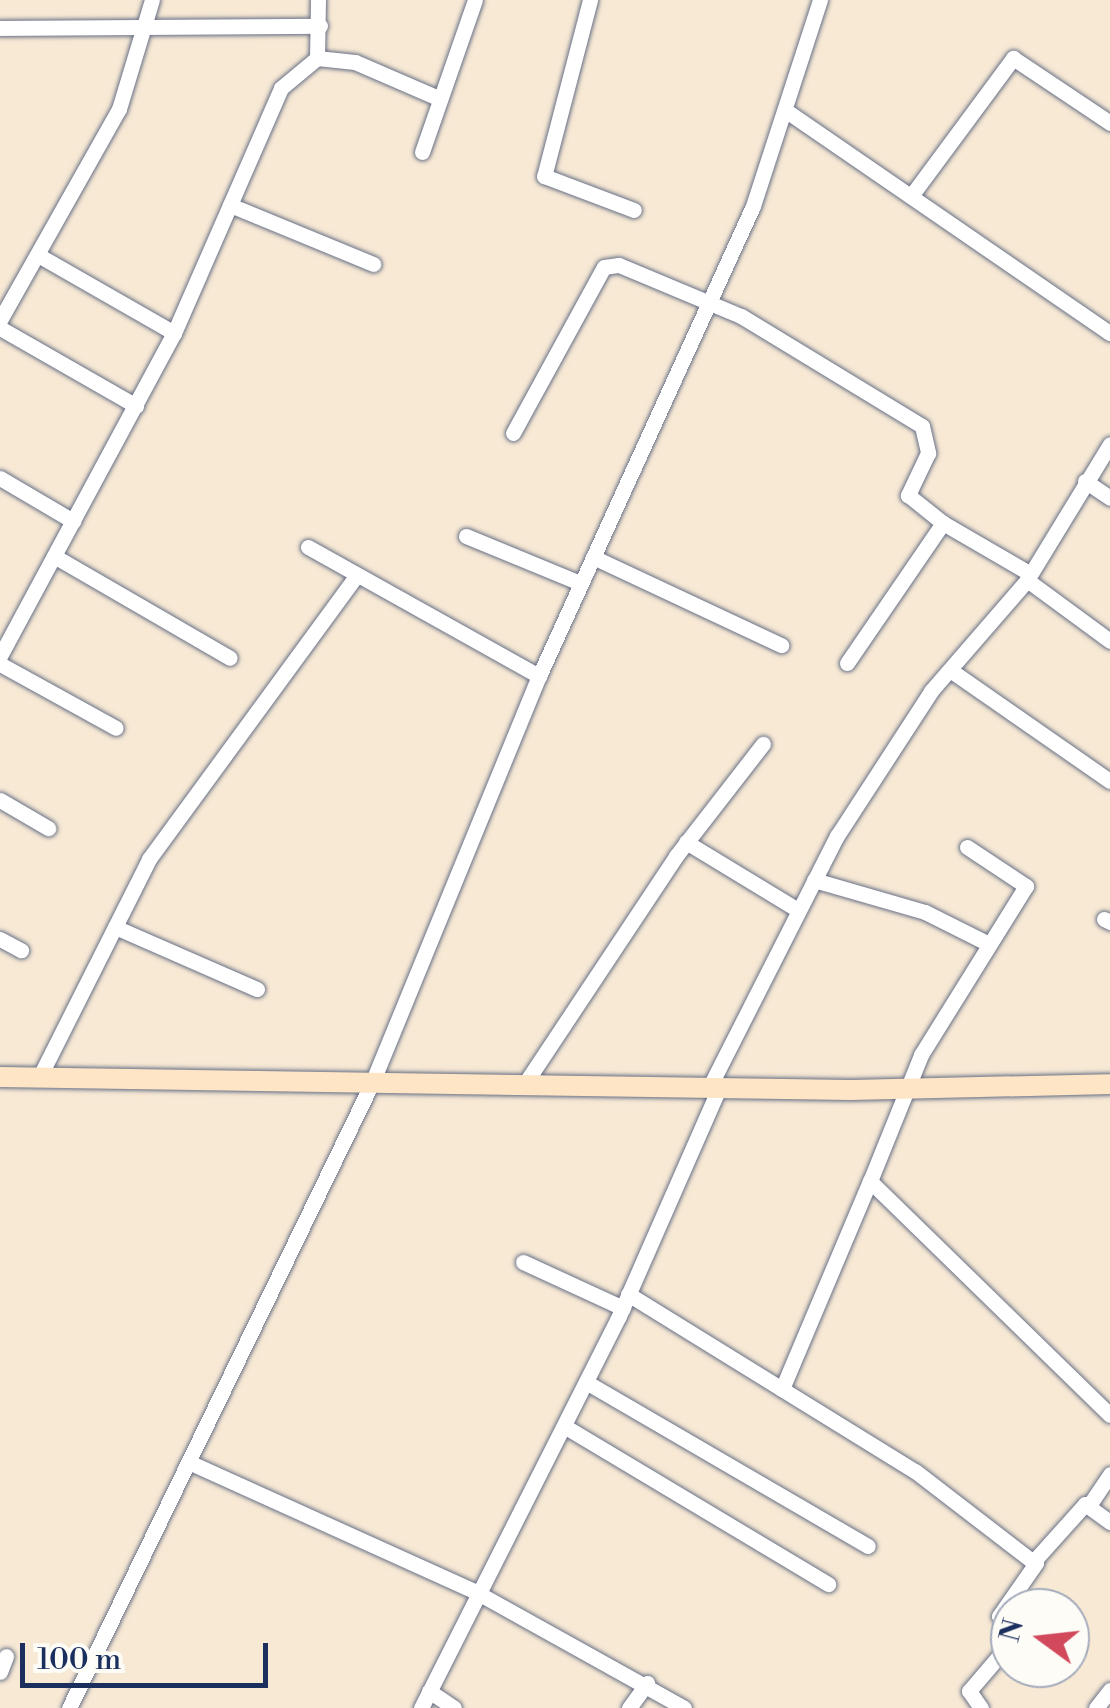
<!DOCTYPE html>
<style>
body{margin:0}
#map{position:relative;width:1110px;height:1708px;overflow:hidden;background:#f7e9d4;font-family:"Libre Bodoni",serif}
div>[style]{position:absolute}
.roads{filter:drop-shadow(0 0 2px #687087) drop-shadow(0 0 2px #687087)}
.street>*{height:15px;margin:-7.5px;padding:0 7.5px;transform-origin:7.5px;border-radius:7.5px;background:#fff}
.secondary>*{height:20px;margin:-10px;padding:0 10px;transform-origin:10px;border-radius:10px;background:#fde5c5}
span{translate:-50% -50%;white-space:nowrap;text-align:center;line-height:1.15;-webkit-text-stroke:10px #fdfcf7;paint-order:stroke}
.north{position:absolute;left:990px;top:1588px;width:100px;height:100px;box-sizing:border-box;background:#fdfcf7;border:2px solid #a3aaba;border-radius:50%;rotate:285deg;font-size:28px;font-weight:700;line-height:40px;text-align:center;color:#1b2f5e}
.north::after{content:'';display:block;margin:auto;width:35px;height:45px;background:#d1495b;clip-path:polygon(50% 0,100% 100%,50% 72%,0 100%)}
.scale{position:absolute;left:20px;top:1643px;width:248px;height:45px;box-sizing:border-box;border:5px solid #1b2f5e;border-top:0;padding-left:12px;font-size:30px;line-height:35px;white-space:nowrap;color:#1b2f5e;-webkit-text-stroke:8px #fdfcf7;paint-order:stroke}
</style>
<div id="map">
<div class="roads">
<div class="street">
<div style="left:590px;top:0;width:182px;rotate:104.6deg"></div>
<div style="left:544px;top:176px;width:96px;rotate:20.7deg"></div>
<div style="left:0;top:28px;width:320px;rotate:-0.4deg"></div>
<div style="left:317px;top:58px;width:38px;rotate:6deg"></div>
<div style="left:355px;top:62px;width:90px;rotate:23.4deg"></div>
<div style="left:785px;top:110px;width:394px;rotate:34.5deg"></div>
<div style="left:422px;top:152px;width:161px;rotate:-70.8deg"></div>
<div style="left:911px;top:196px;width:172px;rotate:-53.5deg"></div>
<div style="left:1013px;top:58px;width:117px;rotate:33.8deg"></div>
<div style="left:230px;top:205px;width:155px;rotate:22.4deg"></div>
<div style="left:38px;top:255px;width:157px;rotate:29.8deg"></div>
<div style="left:0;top:320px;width:242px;rotate:-60.6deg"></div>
<div style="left:119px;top:109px;width:114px;rotate:-73.2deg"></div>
<div style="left:0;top:328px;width:157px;rotate:29.8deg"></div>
<div style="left:513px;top:433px;width:189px;rotate:-61.3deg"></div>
<div style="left:604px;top:267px;width:15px;rotate:-8deg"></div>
<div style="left:619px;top:265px;width:132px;rotate:22.7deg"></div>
<div style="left:741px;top:316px;width:212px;rotate:31.3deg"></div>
<div style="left:922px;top:426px;width:28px;rotate:77deg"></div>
<div style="left:928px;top:453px;width:47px;rotate:115.5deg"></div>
<div style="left:908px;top:495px;width:45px;rotate:38.7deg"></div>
<div style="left:0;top:478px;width:85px;rotate:30.5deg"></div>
<div style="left:1085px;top:481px;width:30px;rotate:34deg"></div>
<div style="left:466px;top:536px;width:123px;rotate:22.4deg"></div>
<div style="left:308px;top:547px;width:265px;rotate:29.2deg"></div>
<div style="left:54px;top:556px;width:203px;rotate:30.1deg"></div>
<div style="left:593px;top:557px;width:208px;rotate:25.1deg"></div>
<div style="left:1027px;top:580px;width:103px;rotate:36.3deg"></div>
<div style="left:0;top:656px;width:367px;rotate:-61.7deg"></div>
<div style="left:174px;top:333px;width:267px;rotate:-66.4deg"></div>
<div style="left:281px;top:88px;width:47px;rotate:-39.8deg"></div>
<div style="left:317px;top:58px;width:58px;rotate:-89deg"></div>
<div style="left:847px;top:663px;width:170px;rotate:-55.6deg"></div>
<div style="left:943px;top:523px;width:99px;rotate:30.2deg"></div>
<div style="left:0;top:664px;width:132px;rotate:28.9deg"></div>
<div style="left:953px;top:672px;width:191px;rotate:34.8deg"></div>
<div style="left:0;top:800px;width:56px;rotate:30.3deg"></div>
<div style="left:686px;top:842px;width:131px;rotate:31.3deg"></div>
<div style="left:967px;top:847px;width:71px;rotate:33.5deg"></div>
<div style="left:1026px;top:886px;width:199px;rotate:121.9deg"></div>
<div style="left:921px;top:1055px;width:136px;rotate:112deg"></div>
<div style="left:870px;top:1181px;width:335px;rotate:44.3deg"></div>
<div style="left:814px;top:880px;width:116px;rotate:16.1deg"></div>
<div style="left:925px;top:912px;width:67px;rotate:26.6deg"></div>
<div style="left:1104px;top:919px;width:7px;rotate:27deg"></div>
<div style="left:115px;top:927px;width:155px;rotate:23.6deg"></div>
<div style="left:0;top:939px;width:24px;rotate:28deg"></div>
<div style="left:39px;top:1078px;width:245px;rotate:-63.3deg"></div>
<div style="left:149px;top:859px;width:352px;rotate:-53.8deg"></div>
<div style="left:524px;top:1085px;width:275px;rotate:-56.4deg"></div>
<div style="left:676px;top:856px;width:142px;rotate:-52.2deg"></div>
<div style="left:709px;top:1088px;width:283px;rotate:-63.1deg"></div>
<div style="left:837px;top:836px;width:173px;rotate:-57deg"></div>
<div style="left:931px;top:691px;width:147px;rotate:-49.1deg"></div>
<div style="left:1027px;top:580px;width:159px;rotate:-58.6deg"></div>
<div style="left:523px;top:1262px;width:110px;rotate:24.7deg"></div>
<div style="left:628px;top:1294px;width:337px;rotate:31.7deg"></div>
<div style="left:915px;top:1471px;width:149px;rotate:37.6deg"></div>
<div style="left:1033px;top:1562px;width:78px;rotate:-48.1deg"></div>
<div style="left:1085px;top:1504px;width:31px;rotate:36deg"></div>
<div style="left:586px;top:1382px;width:326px;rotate:30.2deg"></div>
<div style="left:782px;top:1389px;width:226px;rotate:-67.1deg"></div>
<div style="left:564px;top:1426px;width:308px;rotate:30.9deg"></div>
<div style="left:193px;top:1464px;width:311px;rotate:24.3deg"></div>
<div style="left:476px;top:1592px;width:238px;rotate:29.1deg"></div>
<div style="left:1090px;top:1504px;width:36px;rotate:-56deg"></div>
<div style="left:1010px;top:1625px;width:14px;rotate:-141deg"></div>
<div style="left:999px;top:1616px;width:65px;rotate:-55.1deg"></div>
<div style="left:0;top:1672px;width:17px;rotate:-69deg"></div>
<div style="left:429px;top:1691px;width:30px;rotate:34deg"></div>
<div style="left:69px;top:1708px;width:695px;rotate:-64.14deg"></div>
<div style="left:372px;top:1083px;width:440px;rotate:-67.7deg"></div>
<div style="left:539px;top:676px;width:516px;rotate:-65.52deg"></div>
<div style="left:753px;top:206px;width:217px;rotate:-72deg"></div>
<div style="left:421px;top:1708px;width:439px;rotate:-63.2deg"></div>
<div style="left:619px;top:1316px;width:249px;rotate:-66.3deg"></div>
<div style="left:629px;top:1708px;width:31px;rotate:-54deg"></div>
<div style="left:981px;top:1708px;width:21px;rotate:-125deg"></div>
<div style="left:969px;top:1691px;width:63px;rotate:-49.5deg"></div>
<div style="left:1096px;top:1708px;width:23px;rotate:-52deg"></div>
</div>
<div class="secondary">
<div style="left:0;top:1077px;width:851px;rotate:0.88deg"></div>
<div style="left:851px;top:1090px;width:259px;rotate:-1.3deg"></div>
</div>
</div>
<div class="north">N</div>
<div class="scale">100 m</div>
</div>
